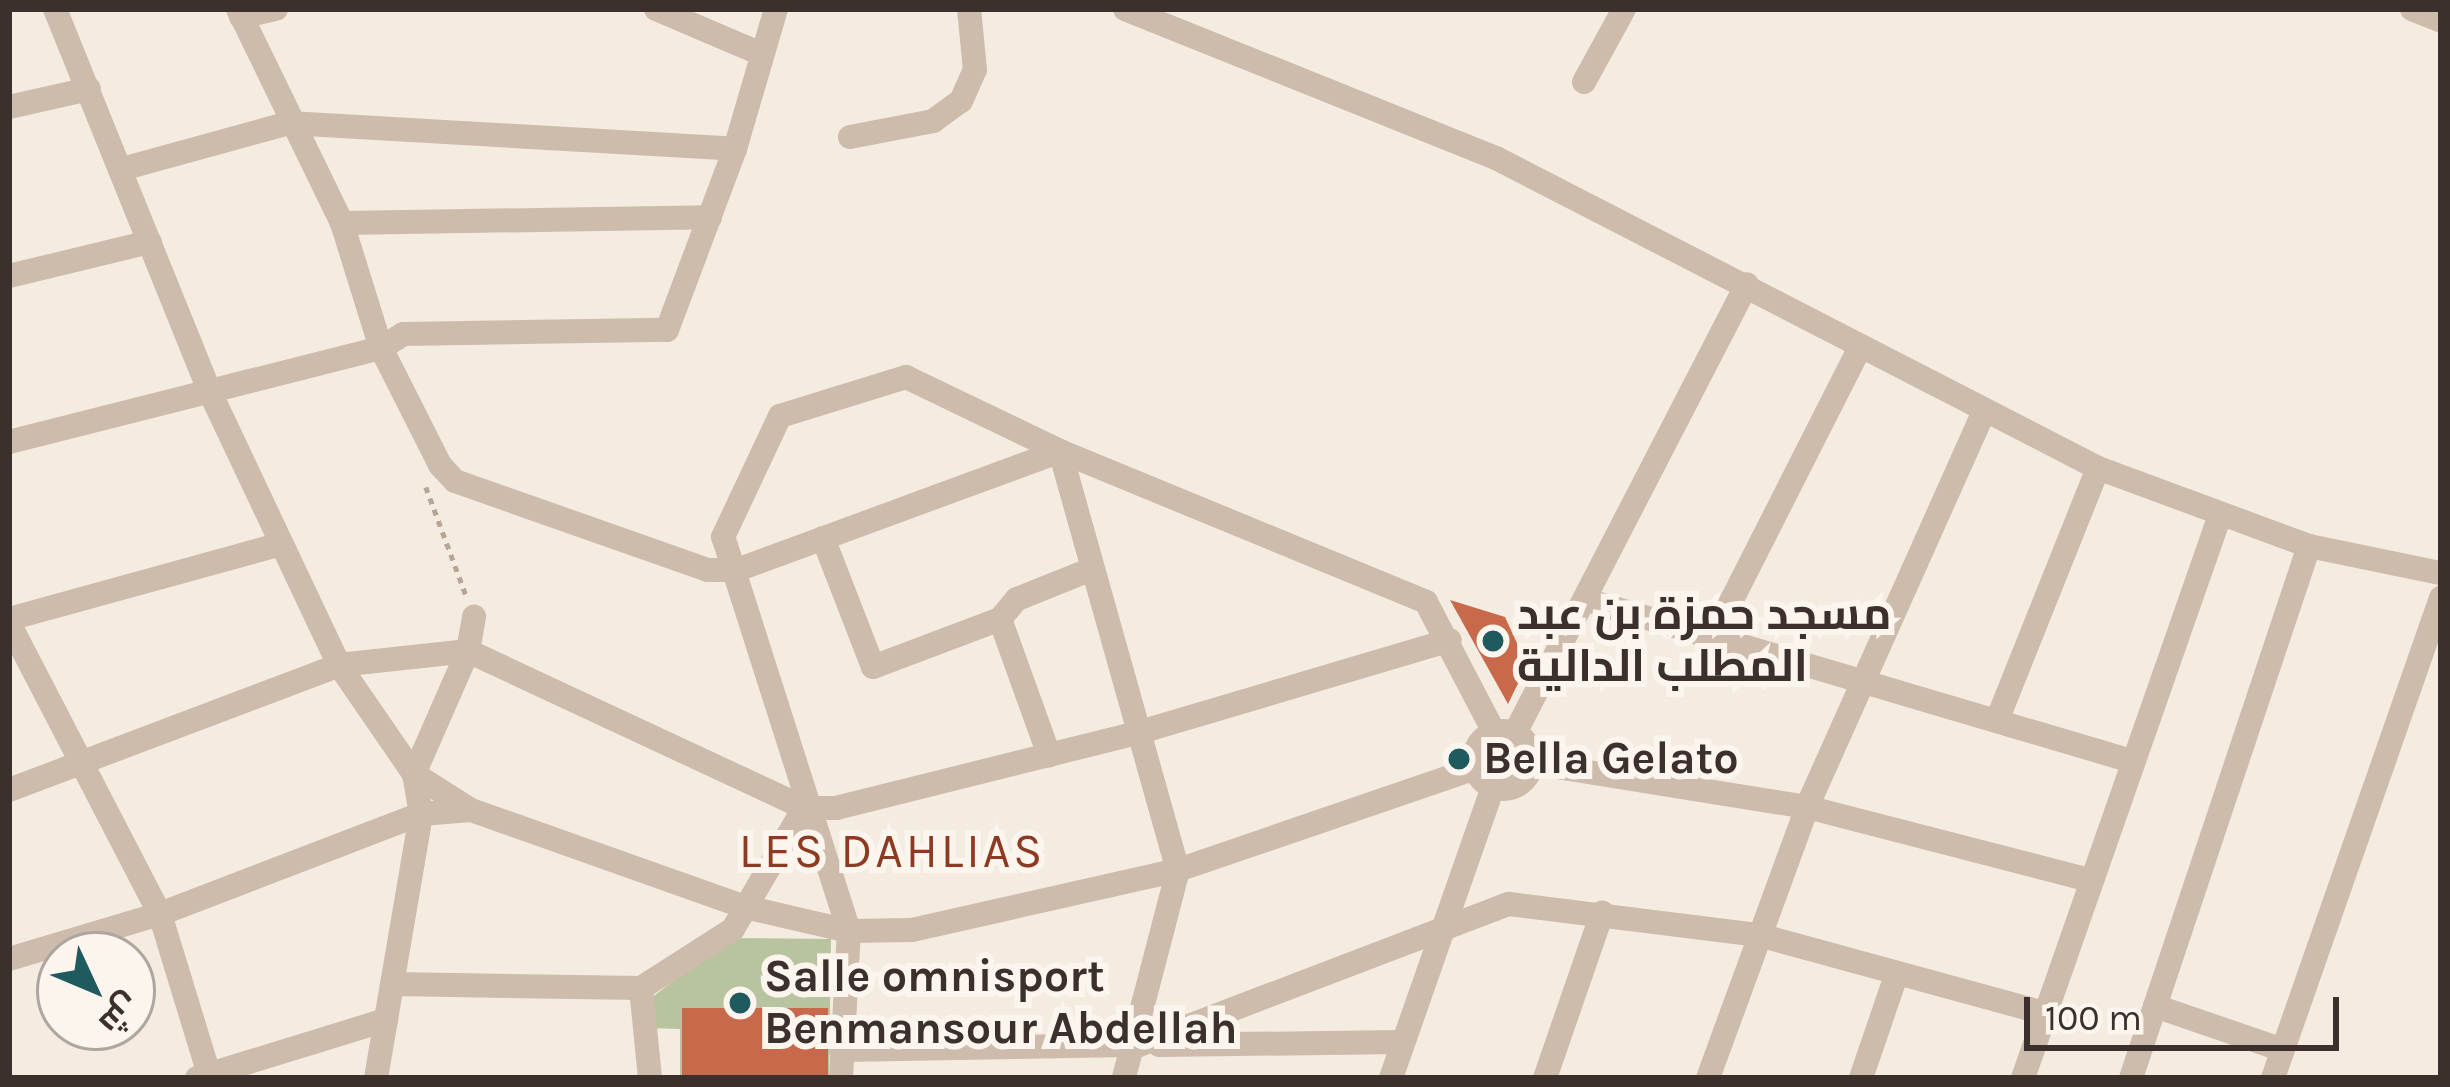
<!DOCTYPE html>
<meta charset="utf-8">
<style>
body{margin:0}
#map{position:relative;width:2450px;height:1087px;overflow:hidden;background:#f4ebe1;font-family:Karla,Cairo,sans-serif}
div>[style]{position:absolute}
.green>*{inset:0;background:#b8c4a0}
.building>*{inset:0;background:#c8694b;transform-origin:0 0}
.path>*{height:4.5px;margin-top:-2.25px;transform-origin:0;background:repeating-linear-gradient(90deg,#b9a596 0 6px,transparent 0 12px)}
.minor>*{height:24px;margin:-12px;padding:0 12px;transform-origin:12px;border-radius:12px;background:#cdbbac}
.minor>.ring{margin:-12px;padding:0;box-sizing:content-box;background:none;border:24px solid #cdbbac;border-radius:50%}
.dots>*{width:33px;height:33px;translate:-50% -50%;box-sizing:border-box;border:6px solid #fbf5ee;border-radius:50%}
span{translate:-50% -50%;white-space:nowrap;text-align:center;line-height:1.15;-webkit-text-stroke:12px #fbf5ee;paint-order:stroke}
.poi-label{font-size:45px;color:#3b302b;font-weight:700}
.left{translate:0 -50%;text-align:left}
.neighbourhood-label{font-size:48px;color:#8c3b22;letter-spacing:3px}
.frame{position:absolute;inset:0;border:12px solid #3b302b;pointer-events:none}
.north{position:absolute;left:36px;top:931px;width:120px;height:120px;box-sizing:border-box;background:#fbf5ee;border:3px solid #aea6a0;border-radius:50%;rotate:134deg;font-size:33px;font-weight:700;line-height:48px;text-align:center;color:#3b302b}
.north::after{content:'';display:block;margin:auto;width:42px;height:54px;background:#1f5a5e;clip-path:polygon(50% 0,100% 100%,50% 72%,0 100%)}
.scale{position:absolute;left:2024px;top:997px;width:315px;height:54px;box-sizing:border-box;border:6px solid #3b302b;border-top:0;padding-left:15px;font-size:36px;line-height:42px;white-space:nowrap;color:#3b302b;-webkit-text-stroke:9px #fbf5ee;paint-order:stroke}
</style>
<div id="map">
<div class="green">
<div style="clip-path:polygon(731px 938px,831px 939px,829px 1078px,680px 1078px,680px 1029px,650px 1028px,651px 998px)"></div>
</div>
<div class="building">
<div style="clip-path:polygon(1450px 600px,1505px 617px,1527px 665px,1508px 704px)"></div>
<div style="left:682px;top:1008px;width:146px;height:70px"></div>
</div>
<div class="path">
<div style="left:426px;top:487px;width:115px;rotate:69.7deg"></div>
</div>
<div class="minor">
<div style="left:55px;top:9px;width:411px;rotate:68deg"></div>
<div style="left:209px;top:390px;width:304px;rotate:64.7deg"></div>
<div style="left:339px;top:665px;width:132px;rotate:55.5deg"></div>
<div style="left:414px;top:774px;width:67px;rotate:32.3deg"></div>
<div style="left:238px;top:9px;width:238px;rotate:64.1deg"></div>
<div style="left:342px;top:223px;width:131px;rotate:72.7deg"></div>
<div style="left:381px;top:348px;width:131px;rotate:63.2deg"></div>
<div style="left:440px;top:465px;width:22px;rotate:47deg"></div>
<div style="left:455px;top:481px;width:268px;rotate:19.4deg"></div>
<div style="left:708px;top:570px;width:29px"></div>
<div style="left:737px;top:570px;width:344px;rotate:-20.2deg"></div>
<div style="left:1060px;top:451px;width:396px;rotate:22.4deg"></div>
<div style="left:1426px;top:602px;width:147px;rotate:62.4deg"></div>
<div style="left:656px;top:9px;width:112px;rotate:23.1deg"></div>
<div style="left:1125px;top:9px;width:400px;rotate:21.9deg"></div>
<div style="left:1496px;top:158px;width:677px;rotate:27.25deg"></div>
<div style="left:2098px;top:468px;width:225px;rotate:20.3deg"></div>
<div style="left:2309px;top:546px;width:135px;rotate:11.6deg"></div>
<div style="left:2412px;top:9px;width:31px;rotate:22deg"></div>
<div style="left:241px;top:17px;width:36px;rotate:-13deg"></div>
<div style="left:1584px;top:82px;width:83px;rotate:-61.3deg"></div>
<div style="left:9px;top:107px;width:82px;rotate:-12.7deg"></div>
<div style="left:850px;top:137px;width:85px;rotate:-10.9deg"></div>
<div style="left:933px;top:121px;width:34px;rotate:-36deg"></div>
<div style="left:961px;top:101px;width:34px;rotate:-66deg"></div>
<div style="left:975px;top:70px;width:61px;rotate:-95.6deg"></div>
<div style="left:122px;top:169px;width:173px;rotate:-15.4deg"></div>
<div style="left:289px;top:123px;width:447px;rotate:3.3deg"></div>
<div style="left:342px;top:223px;width:368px;rotate:-0.9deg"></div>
<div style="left:9px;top:276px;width:145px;rotate:-13.6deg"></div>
<div style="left:9px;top:442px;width:384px;rotate:-14.2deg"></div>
<div style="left:381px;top:348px;width:26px;rotate:-32deg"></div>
<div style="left:403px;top:334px;width:264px;rotate:-0.9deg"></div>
<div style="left:667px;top:330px;width:193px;rotate:-69.4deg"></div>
<div style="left:735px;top:149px;width:146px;rotate:-73.7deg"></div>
<div style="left:823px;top:538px;width:138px;rotate:68.8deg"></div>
<div style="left:873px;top:667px;width:136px;rotate:-20.7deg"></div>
<div style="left:1000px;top:619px;width:26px;rotate:-50deg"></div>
<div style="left:1017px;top:599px;width:75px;rotate:-21.8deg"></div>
<div style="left:1590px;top:601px;width:561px;rotate:16.46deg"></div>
<div style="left:9px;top:619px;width:279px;rotate:-15.4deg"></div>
<div style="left:1000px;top:619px;width:145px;rotate:70.2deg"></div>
<div style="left:9px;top:623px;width:328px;rotate:62.6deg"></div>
<div style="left:160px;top:914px;width:171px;rotate:73deg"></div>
<div style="left:1713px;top:637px;width:323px;rotate:-63.1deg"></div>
<div style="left:1998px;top:718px;width:269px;rotate:-68.2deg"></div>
<div class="ring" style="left:1474px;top:731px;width:34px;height:34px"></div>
<div style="left:1515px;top:733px;width:505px;rotate:-62.67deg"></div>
<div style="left:1532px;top:763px;width:278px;rotate:9.1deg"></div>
<div style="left:1807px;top:807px;width:291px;rotate:14.5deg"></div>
<div style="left:9px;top:790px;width:353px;rotate:-20.7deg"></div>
<div style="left:339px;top:665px;width:130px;rotate:-6.2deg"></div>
<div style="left:468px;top:651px;width:371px;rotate:25deg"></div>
<div style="left:804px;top:808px;width:140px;rotate:120.4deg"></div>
<div style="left:733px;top:929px;width:109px;rotate:147.3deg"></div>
<div style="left:641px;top:988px;width:247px;rotate:-179.1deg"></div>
<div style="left:804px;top:808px;width:32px"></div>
<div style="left:836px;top:808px;width:313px;rotate:-14deg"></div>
<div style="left:1140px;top:732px;width:323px;rotate:-16.5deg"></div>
<div style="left:9px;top:959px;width:158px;rotate:-16.6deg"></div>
<div style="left:160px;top:914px;width:280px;rotate:-21deg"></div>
<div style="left:421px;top:814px;width:50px;rotate:-4.6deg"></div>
<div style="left:471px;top:810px;width:291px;rotate:19.5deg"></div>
<div style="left:745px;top:907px;width:107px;rotate:13deg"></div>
<div style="left:849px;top:931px;width:63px;rotate:-0.9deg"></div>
<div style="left:912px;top:930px;width:273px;rotate:-12.7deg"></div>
<div style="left:1178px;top:870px;width:315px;rotate:-18.9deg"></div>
<div style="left:641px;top:988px;width:90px;rotate:84.3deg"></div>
<div style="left:2155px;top:1006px;width:135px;rotate:19deg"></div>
<div style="left:1159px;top:1045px;width:243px;rotate:-0.7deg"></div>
<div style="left:841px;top:1050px;width:298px;rotate:-1deg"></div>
<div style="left:1139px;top:1045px;width:396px;rotate:-20.9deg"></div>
<div style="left:1509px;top:904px;width:252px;rotate:7.1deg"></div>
<div style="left:1759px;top:935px;width:296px;rotate:15.3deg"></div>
<div style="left:197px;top:1078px;width:198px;rotate:-17.1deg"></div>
<div style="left:376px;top:1078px;width:268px;rotate:-80.3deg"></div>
<div style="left:421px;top:814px;width:41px;rotate:-99.9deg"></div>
<div style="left:414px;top:774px;width:134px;rotate:-66.3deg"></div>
<div style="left:468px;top:651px;width:35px;rotate:-80deg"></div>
<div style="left:841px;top:1078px;width:147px;rotate:-86.9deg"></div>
<div style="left:849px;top:931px;width:414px;rotate:-107.7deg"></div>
<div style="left:723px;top:537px;width:134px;rotate:-64.8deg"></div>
<div style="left:780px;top:416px;width:132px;rotate:-17.2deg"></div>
<div style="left:906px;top:377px;width:171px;rotate:25.7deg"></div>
<div style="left:1060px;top:451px;width:435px;rotate:74.3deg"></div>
<div style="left:1178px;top:870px;width:215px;rotate:104.6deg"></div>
<div style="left:1391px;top:1078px;width:309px;rotate:-70.7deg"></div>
<div style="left:1545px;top:1078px;width:175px;rotate:-70.9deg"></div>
<div style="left:1708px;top:1078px;width:289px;rotate:-69.9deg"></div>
<div style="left:1807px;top:807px;width:433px;rotate:-65.9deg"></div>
<div style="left:1861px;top:1078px;width:111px;rotate:-71.1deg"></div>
<div style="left:2023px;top:1078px;width:596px;rotate:-70.71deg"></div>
<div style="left:2131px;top:1078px;width:561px;rotate:-71.5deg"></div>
<div style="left:2273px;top:1078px;width:509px;rotate:-70.71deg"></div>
</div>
<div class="dots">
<div style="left:1493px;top:641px;background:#1f5a5e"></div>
<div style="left:1459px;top:759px;background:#1f5a5e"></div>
<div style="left:740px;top:1003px;background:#1f5a5e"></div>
</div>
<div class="poi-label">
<span class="left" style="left:1517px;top:641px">مسجد حمزة بن عبد<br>المطلب الدالية</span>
<span class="left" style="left:1483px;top:759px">Bella Gelato</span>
<span class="left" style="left:764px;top:1003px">Salle omnisport<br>Benmansour Abdellah</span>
</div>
<div class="neighbourhood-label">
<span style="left:892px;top:852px">LES DAHLIAS</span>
</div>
<div class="frame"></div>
<div class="north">ش</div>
<div class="scale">100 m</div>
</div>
